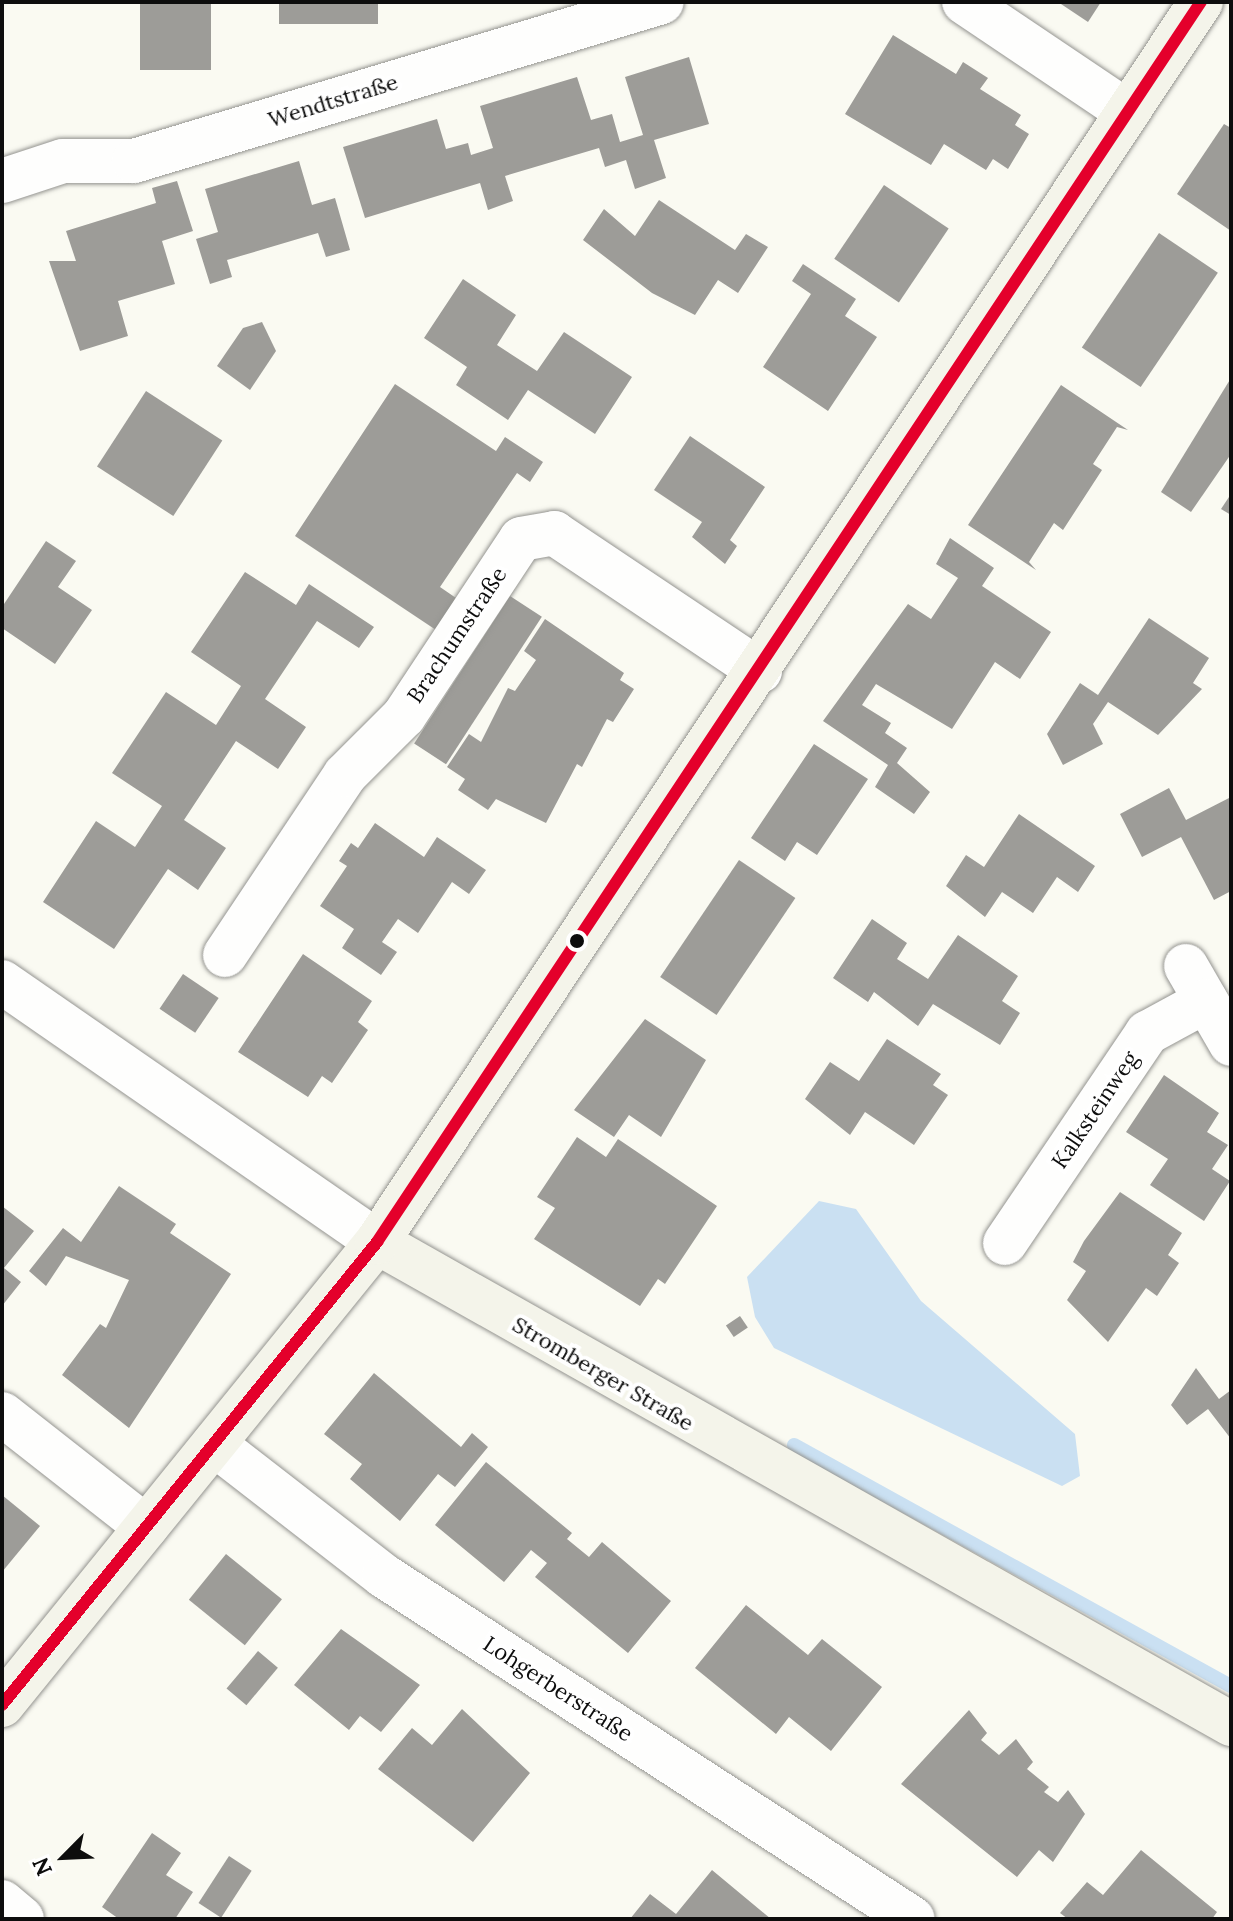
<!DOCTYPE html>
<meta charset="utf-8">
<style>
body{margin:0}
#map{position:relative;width:1233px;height:1921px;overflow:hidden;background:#fafaf2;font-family:Lora,serif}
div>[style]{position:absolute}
.water>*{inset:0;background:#cae0f2}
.stream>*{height:14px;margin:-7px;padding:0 7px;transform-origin:7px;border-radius:7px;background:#cae0f2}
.building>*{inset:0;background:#9d9c98;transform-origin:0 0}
.roads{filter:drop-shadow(0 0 2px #949490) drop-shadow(0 0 2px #949490)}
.minor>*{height:44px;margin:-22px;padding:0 22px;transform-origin:22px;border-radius:22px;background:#fefefd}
.tertiary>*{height:44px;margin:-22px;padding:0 22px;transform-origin:22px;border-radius:22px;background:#fefefd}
.secondary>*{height:44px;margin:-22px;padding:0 22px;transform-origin:22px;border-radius:22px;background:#f4f4ea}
.bus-1>*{height:12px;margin:-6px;padding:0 6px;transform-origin:6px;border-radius:6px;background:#e4002b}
.dots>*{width:22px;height:22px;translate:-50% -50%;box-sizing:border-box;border:4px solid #fff;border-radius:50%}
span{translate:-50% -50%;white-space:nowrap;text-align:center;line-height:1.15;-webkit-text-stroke:8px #fff;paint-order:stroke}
.street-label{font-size:22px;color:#0d0d0d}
.frame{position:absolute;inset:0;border:4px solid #0d0d0d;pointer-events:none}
.north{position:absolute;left:24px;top:1817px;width:80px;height:80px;-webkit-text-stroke:6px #fff;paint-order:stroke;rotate:246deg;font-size:22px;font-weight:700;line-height:32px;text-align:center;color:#0d0d0d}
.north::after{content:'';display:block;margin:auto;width:28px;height:36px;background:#0d0d0d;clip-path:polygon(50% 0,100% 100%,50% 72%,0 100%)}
</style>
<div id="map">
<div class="water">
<div style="clip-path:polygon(819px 1201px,856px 1209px,921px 1301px,1075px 1434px,1080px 1476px,1062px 1486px,774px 1348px,755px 1317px,747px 1277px)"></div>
</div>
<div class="stream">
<div style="left:794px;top:1445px;width:499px;rotate:28.9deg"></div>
</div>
<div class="building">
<div style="left:140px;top:2px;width:71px;height:68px"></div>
<div style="left:279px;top:2px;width:99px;height:22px"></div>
<div style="clip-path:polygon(1058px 2px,1101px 2px,1088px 22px)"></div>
<div style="clip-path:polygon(893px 35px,956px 74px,963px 62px,988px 78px,980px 89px,1021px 115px,1015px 125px,1029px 134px,1008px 169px,993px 159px,986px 170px,944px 144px,931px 165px,845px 114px)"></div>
<div style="clip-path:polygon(689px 57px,709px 124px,654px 140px,666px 178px,635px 189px,626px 160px,605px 167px,599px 148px,505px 176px,513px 201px,488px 210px,480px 183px,365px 218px,343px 147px,437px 119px,446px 149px,468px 143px,471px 155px,493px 148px,480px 106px,577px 77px,591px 120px,612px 114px,620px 142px,643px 135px,625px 77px)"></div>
<div style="clip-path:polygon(1224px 124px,1231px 128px,1231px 231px,1177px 194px)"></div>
<div style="clip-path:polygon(299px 161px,312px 205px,335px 198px,350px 250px,326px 257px,318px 233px,227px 260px,232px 277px,210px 284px,196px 239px,218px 232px,205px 189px)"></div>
<div style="clip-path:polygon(177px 181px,193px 231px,162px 241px,175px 284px,118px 301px,128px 336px,80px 351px,49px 261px,76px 261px,66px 231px,156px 203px,152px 188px)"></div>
<div style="left:884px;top:185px;width:78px;height:89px;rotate:34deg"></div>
<div style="clip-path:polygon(659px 200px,735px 250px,746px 234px,768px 247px,738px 293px,718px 280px,695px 315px,652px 293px,583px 240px,604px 209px,635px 236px)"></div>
<div style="left:1159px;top:233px;width:71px;height:138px;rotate:34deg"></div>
<div style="clip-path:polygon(803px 264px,856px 299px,845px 316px,877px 337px,828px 411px,763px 367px,811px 294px,792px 281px)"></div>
<div style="clip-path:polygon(463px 279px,516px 315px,497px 345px,537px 371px,564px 332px,632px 377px,595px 434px,528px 390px,508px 420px,456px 385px,467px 367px,424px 338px)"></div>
<div style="clip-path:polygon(262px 322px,276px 351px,250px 390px,217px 366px,243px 328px)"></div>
<div style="clip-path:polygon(1231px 378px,1231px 454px,1191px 512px,1161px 492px)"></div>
<div style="clip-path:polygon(395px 384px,496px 451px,505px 437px,543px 462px,530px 482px,517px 473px,440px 587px,456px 598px,436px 630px,295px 536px)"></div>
<div style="clip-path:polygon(1061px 385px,1128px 430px,1117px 427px,1093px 464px,1102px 470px,1063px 530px,1054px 523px,1029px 562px,1036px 570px,968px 525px)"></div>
<div style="left:146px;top:391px;width:91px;height:90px;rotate:33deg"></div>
<div style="clip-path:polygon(690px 436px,765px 487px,730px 540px,737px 546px,725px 564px,692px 537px,702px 522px,654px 490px)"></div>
<div style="clip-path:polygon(1231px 494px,1231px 515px,1221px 509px)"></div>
<div style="clip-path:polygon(950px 538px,994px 568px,982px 586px,1051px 632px,1020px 679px,995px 662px,952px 729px,876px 684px,862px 705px,891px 723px,885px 733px,907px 748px,897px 763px,930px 792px,914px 814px,875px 787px,888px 765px,823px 721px,908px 604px,931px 619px,958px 578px,936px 564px)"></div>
<div style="clip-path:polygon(46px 541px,76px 561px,58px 587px,92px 610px,55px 664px,2px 628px,2px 607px)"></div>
<div style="clip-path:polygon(245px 572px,296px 605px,309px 584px,374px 627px,359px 648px,317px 621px,265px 699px,306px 727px,278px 769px,236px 741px,184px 820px,226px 848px,198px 890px,168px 869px,114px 949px,43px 902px,96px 821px,135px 847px,162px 806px,112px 773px,166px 692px,216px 725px,241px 686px,191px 652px)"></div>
<div style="left:510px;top:596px;width:38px;height:176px;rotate:33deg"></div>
<div style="clip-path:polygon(1149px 618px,1209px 658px,1193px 683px,1202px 689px,1158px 735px,1108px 702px,1093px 724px,1103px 744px,1063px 765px,1047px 734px,1080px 683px,1098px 695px)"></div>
<div style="clip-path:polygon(545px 619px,624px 673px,620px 680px,634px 689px,613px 722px,607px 719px,582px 767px,577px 764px,546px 823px,496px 799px,488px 810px,458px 790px,465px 779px,447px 767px,469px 734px,481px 742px,508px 688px,515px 691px,536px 660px,524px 651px)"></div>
<div style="clip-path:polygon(814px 744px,868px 779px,817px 855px,797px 842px,785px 861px,751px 838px)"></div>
<div style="clip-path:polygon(1169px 788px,1186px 820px,1231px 797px,1231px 891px,1214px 900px,1181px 837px,1142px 857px,1120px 814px)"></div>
<div style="clip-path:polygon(1019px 814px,1095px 866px,1078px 892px,1057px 877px,1033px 913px,1002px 892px,985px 917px,946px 886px,966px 855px,984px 867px)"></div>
<div style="clip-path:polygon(375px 823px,424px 857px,437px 837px,486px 870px,469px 894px,452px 882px,418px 933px,398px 919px,382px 942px,397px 952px,381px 975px,342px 948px,354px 929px,320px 906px,347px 866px,339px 861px,351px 843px,358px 848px)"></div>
<div style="left:739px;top:860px;width:68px;height:141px;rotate:34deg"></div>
<div style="clip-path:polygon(872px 919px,907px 943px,897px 959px,928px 979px,958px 935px,1018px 976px,1002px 1001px,1020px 1013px,1000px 1045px,933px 1004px,918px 1026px,874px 992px,868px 1002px,833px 978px)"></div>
<div style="clip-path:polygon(303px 954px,372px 1001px,358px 1022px,368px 1030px,332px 1083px,322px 1076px,308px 1097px,238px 1052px)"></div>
<div style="left:183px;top:974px;width:43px;height:42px;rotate:34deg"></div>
<div style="clip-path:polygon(645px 1019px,706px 1060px,661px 1137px,629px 1115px,614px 1137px,574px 1110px)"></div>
<div style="clip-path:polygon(887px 1039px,941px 1074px,933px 1085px,948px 1095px,914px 1145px,865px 1112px,850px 1135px,805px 1099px,830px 1062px,859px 1081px)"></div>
<div style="clip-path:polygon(1164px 1075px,1219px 1113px,1207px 1132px,1228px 1145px,1212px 1169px,1230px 1181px,1204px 1221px,1150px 1185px,1168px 1159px,1126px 1132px)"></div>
<div style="clip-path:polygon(577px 1137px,606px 1157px,618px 1139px,717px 1206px,665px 1284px,658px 1279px,640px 1306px,534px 1239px,555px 1208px,537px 1197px)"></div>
<div style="clip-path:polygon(119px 1186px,176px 1224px,170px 1233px,231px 1274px,129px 1428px,62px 1375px,100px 1324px,106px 1328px,129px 1280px,66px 1256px,46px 1286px,29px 1271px,63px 1228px,81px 1242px)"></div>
<div style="clip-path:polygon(1120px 1192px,1182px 1233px,1168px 1255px,1179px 1263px,1157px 1296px,1146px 1288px,1108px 1342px,1067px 1300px,1086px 1271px,1073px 1262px,1084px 1241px)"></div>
<div style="clip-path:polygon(2px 1206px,34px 1231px,4px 1268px,21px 1282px,2px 1306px)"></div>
<div style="left:740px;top:1316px;width:14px;height:17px;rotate:56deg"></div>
<div style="clip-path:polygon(1196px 1368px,1219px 1399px,1231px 1390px,1231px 1439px,1208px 1409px,1187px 1425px,1171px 1405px)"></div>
<div style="clip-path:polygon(374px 1373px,461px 1447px,472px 1433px,488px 1447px,455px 1487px,438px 1474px,400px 1521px,350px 1479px,362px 1464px,324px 1434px)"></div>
<div style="clip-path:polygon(486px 1462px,572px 1533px,567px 1539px,589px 1557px,602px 1542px,671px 1601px,628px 1653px,535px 1577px,547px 1563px,531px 1550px,504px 1582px,435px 1525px)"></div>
<div style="clip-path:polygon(2px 1495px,40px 1526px,2px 1572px)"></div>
<div style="left:226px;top:1554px;width:72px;height:59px;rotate:39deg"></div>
<div style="clip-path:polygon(746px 1605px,808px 1655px,822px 1639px,882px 1687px,831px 1751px,789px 1717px,776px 1734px,695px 1668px)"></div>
<div style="clip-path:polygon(341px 1629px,420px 1685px,381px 1732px,360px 1716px,349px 1730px,294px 1685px)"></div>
<div style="left:258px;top:1651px;width:26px;height:49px;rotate:40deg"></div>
<div style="clip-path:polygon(462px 1709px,530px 1773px,473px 1842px,378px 1769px,412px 1728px,432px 1745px)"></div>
<div style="clip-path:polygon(969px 1710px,987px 1733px,981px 1740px,999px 1755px,1016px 1739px,1033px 1762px,1027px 1769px,1049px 1787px,1044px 1792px,1058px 1802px,1068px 1790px,1085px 1814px,1053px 1862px,1039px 1850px,1017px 1877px,901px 1784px)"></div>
<div style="clip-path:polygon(152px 1833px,181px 1853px,166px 1875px,193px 1892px,175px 1919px,119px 1919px,102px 1907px)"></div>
<div style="clip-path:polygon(1141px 1850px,1217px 1912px,1212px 1919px,1068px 1919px,1060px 1913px,1087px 1882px,1103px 1895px)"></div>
<div style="left:229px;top:1856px;width:27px;height:56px;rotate:33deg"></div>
<div style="clip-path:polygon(712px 1870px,771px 1919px,630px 1919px,650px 1894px,676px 1914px)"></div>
</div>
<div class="roads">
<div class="minor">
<div style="left:964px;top:2px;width:197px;rotate:33.9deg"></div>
<div style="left:2px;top:181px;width:64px;rotate:-18.2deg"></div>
<div style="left:63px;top:161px;width:71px"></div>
<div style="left:134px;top:161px;width:551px;rotate:-16.76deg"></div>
<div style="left:225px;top:955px;width:216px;rotate:-56.3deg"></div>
<div style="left:345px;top:775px;width:83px;rotate:-45deg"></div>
<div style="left:404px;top:716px;width:212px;rotate:-56.5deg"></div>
<div style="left:521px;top:539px;width:34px;rotate:-10deg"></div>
<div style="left:554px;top:533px;width:248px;rotate:33.8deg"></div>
<div style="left:1186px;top:966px;width:90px;rotate:60deg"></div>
<div style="left:1005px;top:1243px;width:254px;rotate:-55.9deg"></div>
<div style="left:1147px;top:1033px;width:67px;rotate:-28.5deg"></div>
<div style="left:2px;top:1414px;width:183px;rotate:38.1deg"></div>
<div style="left:214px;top:1444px;width:215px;rotate:37.8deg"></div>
<div style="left:384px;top:1576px;width:630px;rotate:32.96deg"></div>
<div style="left:2px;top:1902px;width:26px;rotate:40deg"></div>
</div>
<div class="tertiary">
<div style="left:2px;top:982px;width:456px;rotate:34.7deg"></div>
</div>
<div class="secondary">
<div style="left:377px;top:1242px;width:981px;rotate:29.44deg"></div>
<div style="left:2px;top:1705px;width:596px;rotate:-50.99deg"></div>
<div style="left:377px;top:1242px;width:1489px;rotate:-56.4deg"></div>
</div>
</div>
<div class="bus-1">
<div style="left:2px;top:1705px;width:596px;rotate:-50.99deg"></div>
<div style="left:377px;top:1242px;width:1489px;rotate:-56.4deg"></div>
</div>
<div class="dots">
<div style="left:577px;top:941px;background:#0d0d0d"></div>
</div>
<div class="street-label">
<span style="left:333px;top:101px;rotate:-17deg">Wendtstraße</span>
<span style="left:457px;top:635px;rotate:-56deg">Brachumstraße</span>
<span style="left:1095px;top:1110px;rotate:-56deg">Kalksteinweg</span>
<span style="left:603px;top:1374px;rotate:30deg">Stromberger Straße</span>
<span style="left:558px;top:1689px;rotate:33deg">Lohgerberstraße</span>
</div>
<div class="frame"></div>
<div class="north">N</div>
</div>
